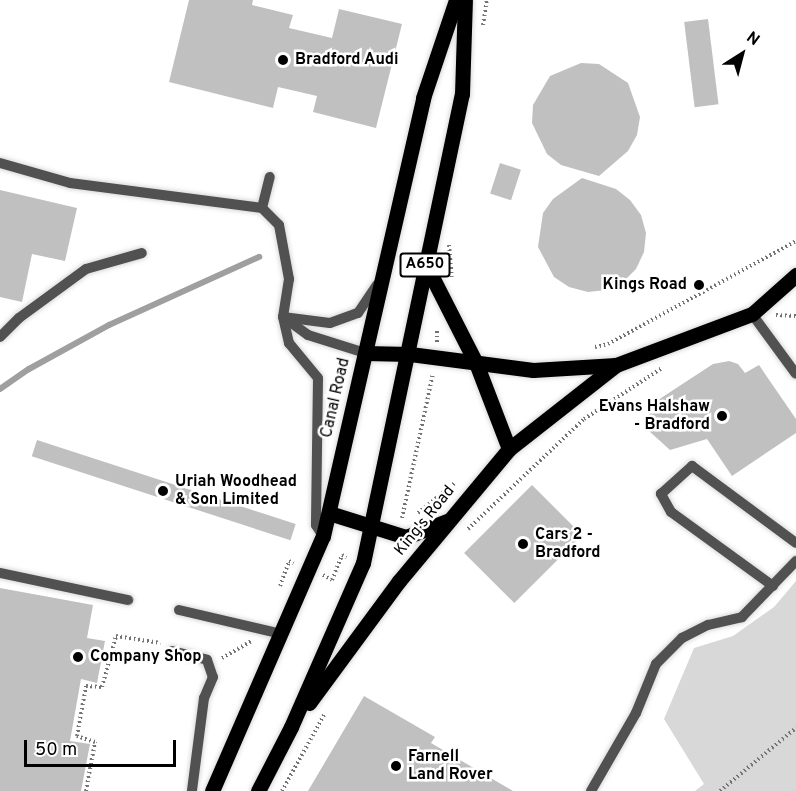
<!DOCTYPE html>
<style>
body{margin:0}
#map{position:relative;width:796px;height:791px;overflow:hidden;background:#fff;font-family:Overpass,sans-serif}
div>[style]{position:absolute}
.green>*{inset:0;background:#d8d8d8}
.stream>*{height:6px;margin:-3px;padding:0 3px;transform-origin:3px;border-radius:3px;background:#9f9f9f}
.building>*{inset:0;background:#c0c0c0;transform-origin:0 0}
.path>*{height:4px;margin-top:-2px;transform-origin:0;background:repeating-linear-gradient(90deg,#737373 0 1.5px,transparent 0 4.5px)}
.roads{filter:drop-shadow(0 0 2px #dbdbdb) drop-shadow(0 0 2px #dbdbdb)}
.lane>*{height:10px;margin:-5px;padding:0 5px;transform-origin:5px;border-radius:5px;background:#515151}
.primary>*{height:15px;margin:-7.5px;padding:0 7.5px;transform-origin:7.5px;border-radius:7.5px;background:#000}
.dots>*{width:16px;height:16px;translate:-50% -50%;box-sizing:border-box;border:3px solid #fff;border-radius:50%}
span{translate:-50% -50%;white-space:nowrap;text-align:center;line-height:1.15;-webkit-text-stroke:5px #fff;paint-order:stroke}
.shield-label span{padding:2px 4px;background:#fff;border:2px solid;border-radius:4px;-webkit-text-stroke-width:0}
.shield-label{font-size:15px;color:#000;font-weight:700}
.poi-label{font-size:16px;color:#000;font-weight:700}
.left{translate:0 -50%;text-align:left}
.right{translate:-100% -50%;text-align:right}
.street-label{font-size:16px;color:#000}
.north{position:absolute;left:712px;top:24px;width:60px;height:60px;-webkit-text-stroke:4px #fff;paint-order:stroke;rotate:36deg;font-size:16px;font-weight:700;line-height:24px;text-align:center;color:#000}
.north::after{content:'';display:block;margin:auto;width:21px;height:27px;background:#000;clip-path:polygon(50% 0,100% 100%,50% 72%,0 100%)}
.scale{position:absolute;left:24px;top:740px;width:152px;height:27px;box-sizing:border-box;border:3px solid #000;border-top:0;padding-left:8px;font-size:18px;line-height:21px;white-space:nowrap;color:#000;-webkit-text-stroke:4px #fff;paint-order:stroke}
</style>
<div id="map">
<div class="green">
<div style="clip-path:polygon(796px 581px,796px 791px,695px 791px,704px 784px,664px 719px,694px 648px,733px 636px,774px 607px)"></div>
</div>
<div class="stream">
<div style="left:0;top:389px;width:35px;rotate:-35deg"></div>
<div style="left:29px;top:369px;width:91px;rotate:-28.8deg"></div>
<div style="left:109px;top:325px;width:165px;rotate:-24.4deg"></div>
</div>
<div class="building">
<div style="clip-path:polygon(189px 0,253px 0,252px 5px,293px 15px,289px 28px,332px 38px,339px 9px,402px 24px,376px 128px,313px 112px,317px 96px,278px 87px,273px 108px,169px 82px)"></div>
<div style="left:708px;top:19px;width:86px;height:24px;rotate:83deg"></div>
<div style="clip-path:polygon(581px 63px,599px 64px,628px 83px,640px 117px,637px 135px,628px 151px,599px 176px,561px 165px,547px 154px,532px 123px,533px 105px,550px 76px)"></div>
<div style="left:500px;top:163px;width:22px;height:32px;rotate:18deg"></div>
<div style="clip-path:polygon(582px 178px,616px 189px,630px 200px,641px 215px,646px 233px,644px 252px,636px 269px,623px 282px,606px 290px,588px 292px,569px 287px,554px 277px,538px 247px,543px 213px,553px 199px)"></div>
<div style="clip-path:polygon(0 190px,77px 208px,65px 261px,32px 254px,22px 302px,0 297px)"></div>
<div style="clip-path:polygon(729px 361px,738px 364px,745px 373px,759px 365px,796px 419px,796px 433px,732px 476px,707px 439px,670px 450px,649px 431px,649px 414px,658px 400px,713px 364px)"></div>
<div style="left:37px;top:440px;width:272px;height:17px;rotate:18deg"></div>
<div style="left:532px;top:485px;width:71px;height:96px;rotate:45deg"></div>
<div style="clip-path:polygon(0 588px,93px 605px,87px 638px,105px 641px,97px 683px,81px 679px,70px 741px,90px 744px,81px 791px,0 791px)"></div>
<div style="clip-path:polygon(364px 696px,435px 737px,431px 743px,513px 791px,308px 791px)"></div>
</div>
<div class="path">
<div style="left:483px;top:25px;width:25px;rotate:-81deg"></div>
<div style="left:449px;top:245px;width:32px;rotate:85deg"></div>
<div style="left:776px;top:315px;width:20px;rotate:3deg"></div>
<div style="left:437px;top:342px;width:11px;rotate:-90deg"></div>
<div style="left:595px;top:347px;width:13px;rotate:-13deg"></div>
<div style="left:608px;top:344px;width:214px;rotate:-28.7deg"></div>
<div style="left:418px;top:513px;width:49px;rotate:-39.2deg"></div>
<div style="left:402px;top:518px;width:148px;rotate:-77.9deg"></div>
<div style="left:468px;top:529px;width:160px;rotate:-43.5deg"></div>
<div style="left:584px;top:419px;width:93px;rotate:-33.2deg"></div>
<div style="left:323px;top:575px;width:10px;rotate:29deg"></div>
<div style="left:332px;top:580px;width:27px;rotate:-68deg"></div>
<div style="left:342px;top:555px;width:5px;rotate:22deg"></div>
<div style="left:280px;top:586px;width:27px;rotate:-70deg"></div>
<div style="left:289px;top:561px;width:5px;rotate:22deg"></div>
<div style="left:222px;top:658px;width:34px;rotate:-30deg"></div>
<div style="left:86px;top:791px;width:50px;rotate:-79.6deg"></div>
<div style="left:95px;top:742px;width:19px;rotate:-162deg"></div>
<div style="left:77px;top:736px;width:51px;rotate:-79.8deg"></div>
<div style="left:86px;top:686px;width:16px;rotate:4deg"></div>
<div style="left:102px;top:687px;width:53px;rotate:-74.6deg"></div>
<div style="left:116px;top:636px;width:45px;rotate:9deg"></div>
<div style="left:282px;top:791px;width:87px;rotate:-61.1deg"></div>
<div style="left:720px;top:791px;width:99px;rotate:-39.7deg"></div>
</div>
<div class="roads">
<div class="lane">
<div style="left:0;top:163px;width:73px;rotate:15.9deg"></div>
<div style="left:70px;top:183px;width:194px;rotate:7.4deg"></div>
<div style="left:262px;top:208px;width:24px;rotate:45deg"></div>
<div style="left:279px;top:225px;width:55px;rotate:79.5deg"></div>
<div style="left:289px;top:279px;width:38px;rotate:99deg"></div>
<div style="left:283px;top:317px;width:27px;rotate:77deg"></div>
<div style="left:289px;top:343px;width:45px;rotate:50.4deg"></div>
<div style="left:318px;top:378px;width:147px;rotate:90.8deg"></div>
<div style="left:316px;top:525px;width:13px;rotate:58deg"></div>
<div style="left:262px;top:208px;width:32px;rotate:-76deg"></div>
<div style="left:752px;top:314px;width:74px;rotate:53.7deg"></div>
<div style="left:283px;top:317px;width:47px;rotate:7.3deg"></div>
<div style="left:330px;top:323px;width:30px;rotate:-20deg"></div>
<div style="left:358px;top:313px;width:34px;rotate:-56deg"></div>
<div style="left:286px;top:319px;width:27px;rotate:36deg"></div>
<div style="left:308px;top:335px;width:60px;rotate:17.5deg"></div>
<div style="left:0;top:337px;width:27px;rotate:-45deg"></div>
<div style="left:19px;top:318px;width:83px;rotate:-36.2deg"></div>
<div style="left:86px;top:269px;width:58px;rotate:-15.9deg"></div>
<div style="left:0;top:573px;width:131px;rotate:11.9deg"></div>
<div style="left:773px;top:586px;width:126px;rotate:-144deg"></div>
<div style="left:671px;top:512px;width:21px;rotate:-119deg"></div>
<div style="left:661px;top:494px;width:42px;rotate:-42.1deg"></div>
<div style="left:692px;top:466px;width:129px;rotate:36.5deg"></div>
<div style="left:179px;top:610px;width:106px;rotate:13.1deg"></div>
<div style="left:172px;top:651px;width:36px;rotate:14deg"></div>
<div style="left:207px;top:660px;width:18px;rotate:71deg"></div>
<div style="left:213px;top:677px;width:23px;rotate:113deg"></div>
<div style="left:204px;top:698px;width:94px;rotate:97.4deg"></div>
<div style="left:591px;top:791px;width:90px;rotate:-60deg"></div>
<div style="left:636px;top:713px;width:53px;rotate:-67.8deg"></div>
<div style="left:656px;top:664px;width:37px;rotate:-45deg"></div>
<div style="left:682px;top:638px;width:29px;rotate:-27deg"></div>
<div style="left:708px;top:625px;width:35px;rotate:-13deg"></div>
<div style="left:742px;top:617px;width:78px;rotate:-46deg"></div>
</div>
<div class="primary">
<div style="left:426px;top:265px;width:110px;rotate:63deg"></div>
<div style="left:476px;top:363px;width:92px;rotate:69deg"></div>
<div style="left:365px;top:353px;width:45px;rotate:1.3deg"></div>
<div style="left:410px;top:354px;width:124px;rotate:7.4deg"></div>
<div style="left:533px;top:370px;width:83px;rotate:-3.4deg"></div>
<div style="left:616px;top:365px;width:145px;rotate:-20.6deg"></div>
<div style="left:752px;top:314px;width:59px;rotate:-41.6deg"></div>
<div style="left:329px;top:513px;width:81px;rotate:17.3deg"></div>
<div style="left:406px;top:537px;width:44px;rotate:-21.3deg"></div>
<div style="left:309px;top:703px;width:152px;rotate:-53.6deg"></div>
<div style="left:399px;top:581px;width:172px;rotate:-50.2deg"></div>
<div style="left:509px;top:449px;width:136px;rotate:-38.1deg"></div>
<div style="left:212px;top:791px;width:278px;rotate:-66.5deg"></div>
<div style="left:323px;top:536px;width:449px;rotate:-77.1deg"></div>
<div style="left:423px;top:98px;width:103px;rotate:-71.4deg"></div>
<div style="left:258px;top:791px;width:72px;rotate:-62.7deg"></div>
<div style="left:291px;top:727px;width:179px;rotate:-66.3deg"></div>
<div style="left:363px;top:563px;width:479px;rotate:-78.1deg"></div>
<div style="left:462px;top:94px;width:94px;rotate:-88.2deg"></div>
</div>
</div>
<div class="dots">
<div style="left:283px;top:60px;background:#000"></div>
<div style="left:699px;top:285px;background:#000"></div>
<div style="left:722px;top:416px;background:#000"></div>
<div style="left:163px;top:491px;background:#000"></div>
<div style="left:523px;top:544px;background:#000"></div>
<div style="left:78px;top:657px;background:#000"></div>
<div style="left:396px;top:766px;background:#000"></div>
</div>
<div class="shield-label">
<span style="left:425px;top:265px">A650</span>
</div>
<div class="poi-label">
<span class="left" style="left:295px;top:60px">Bradford Audi</span>
<span class="right" style="left:687px;top:285px">Kings Road</span>
<span class="right" style="left:710px;top:416px">Evans Halshaw<br>- Bradford</span>
<span class="left" style="left:175px;top:491px">Uriah Woodhead<br>&amp; Son Limited</span>
<span class="left" style="left:535px;top:544px">Cars 2 -<br>Bradford</span>
<span class="left" style="left:90px;top:657px">Company Shop</span>
<span class="left" style="left:408px;top:766px">Farnell<br>Land Rover</span>
</div>
<div class="street-label">
<span style="left:336px;top:398px;rotate:-77deg">Canal Road</span>
<span style="left:425px;top:521px;rotate:-51deg">King's Road</span>
</div>
<div class="north">N</div>
<div class="scale">50 m</div>
</div>
